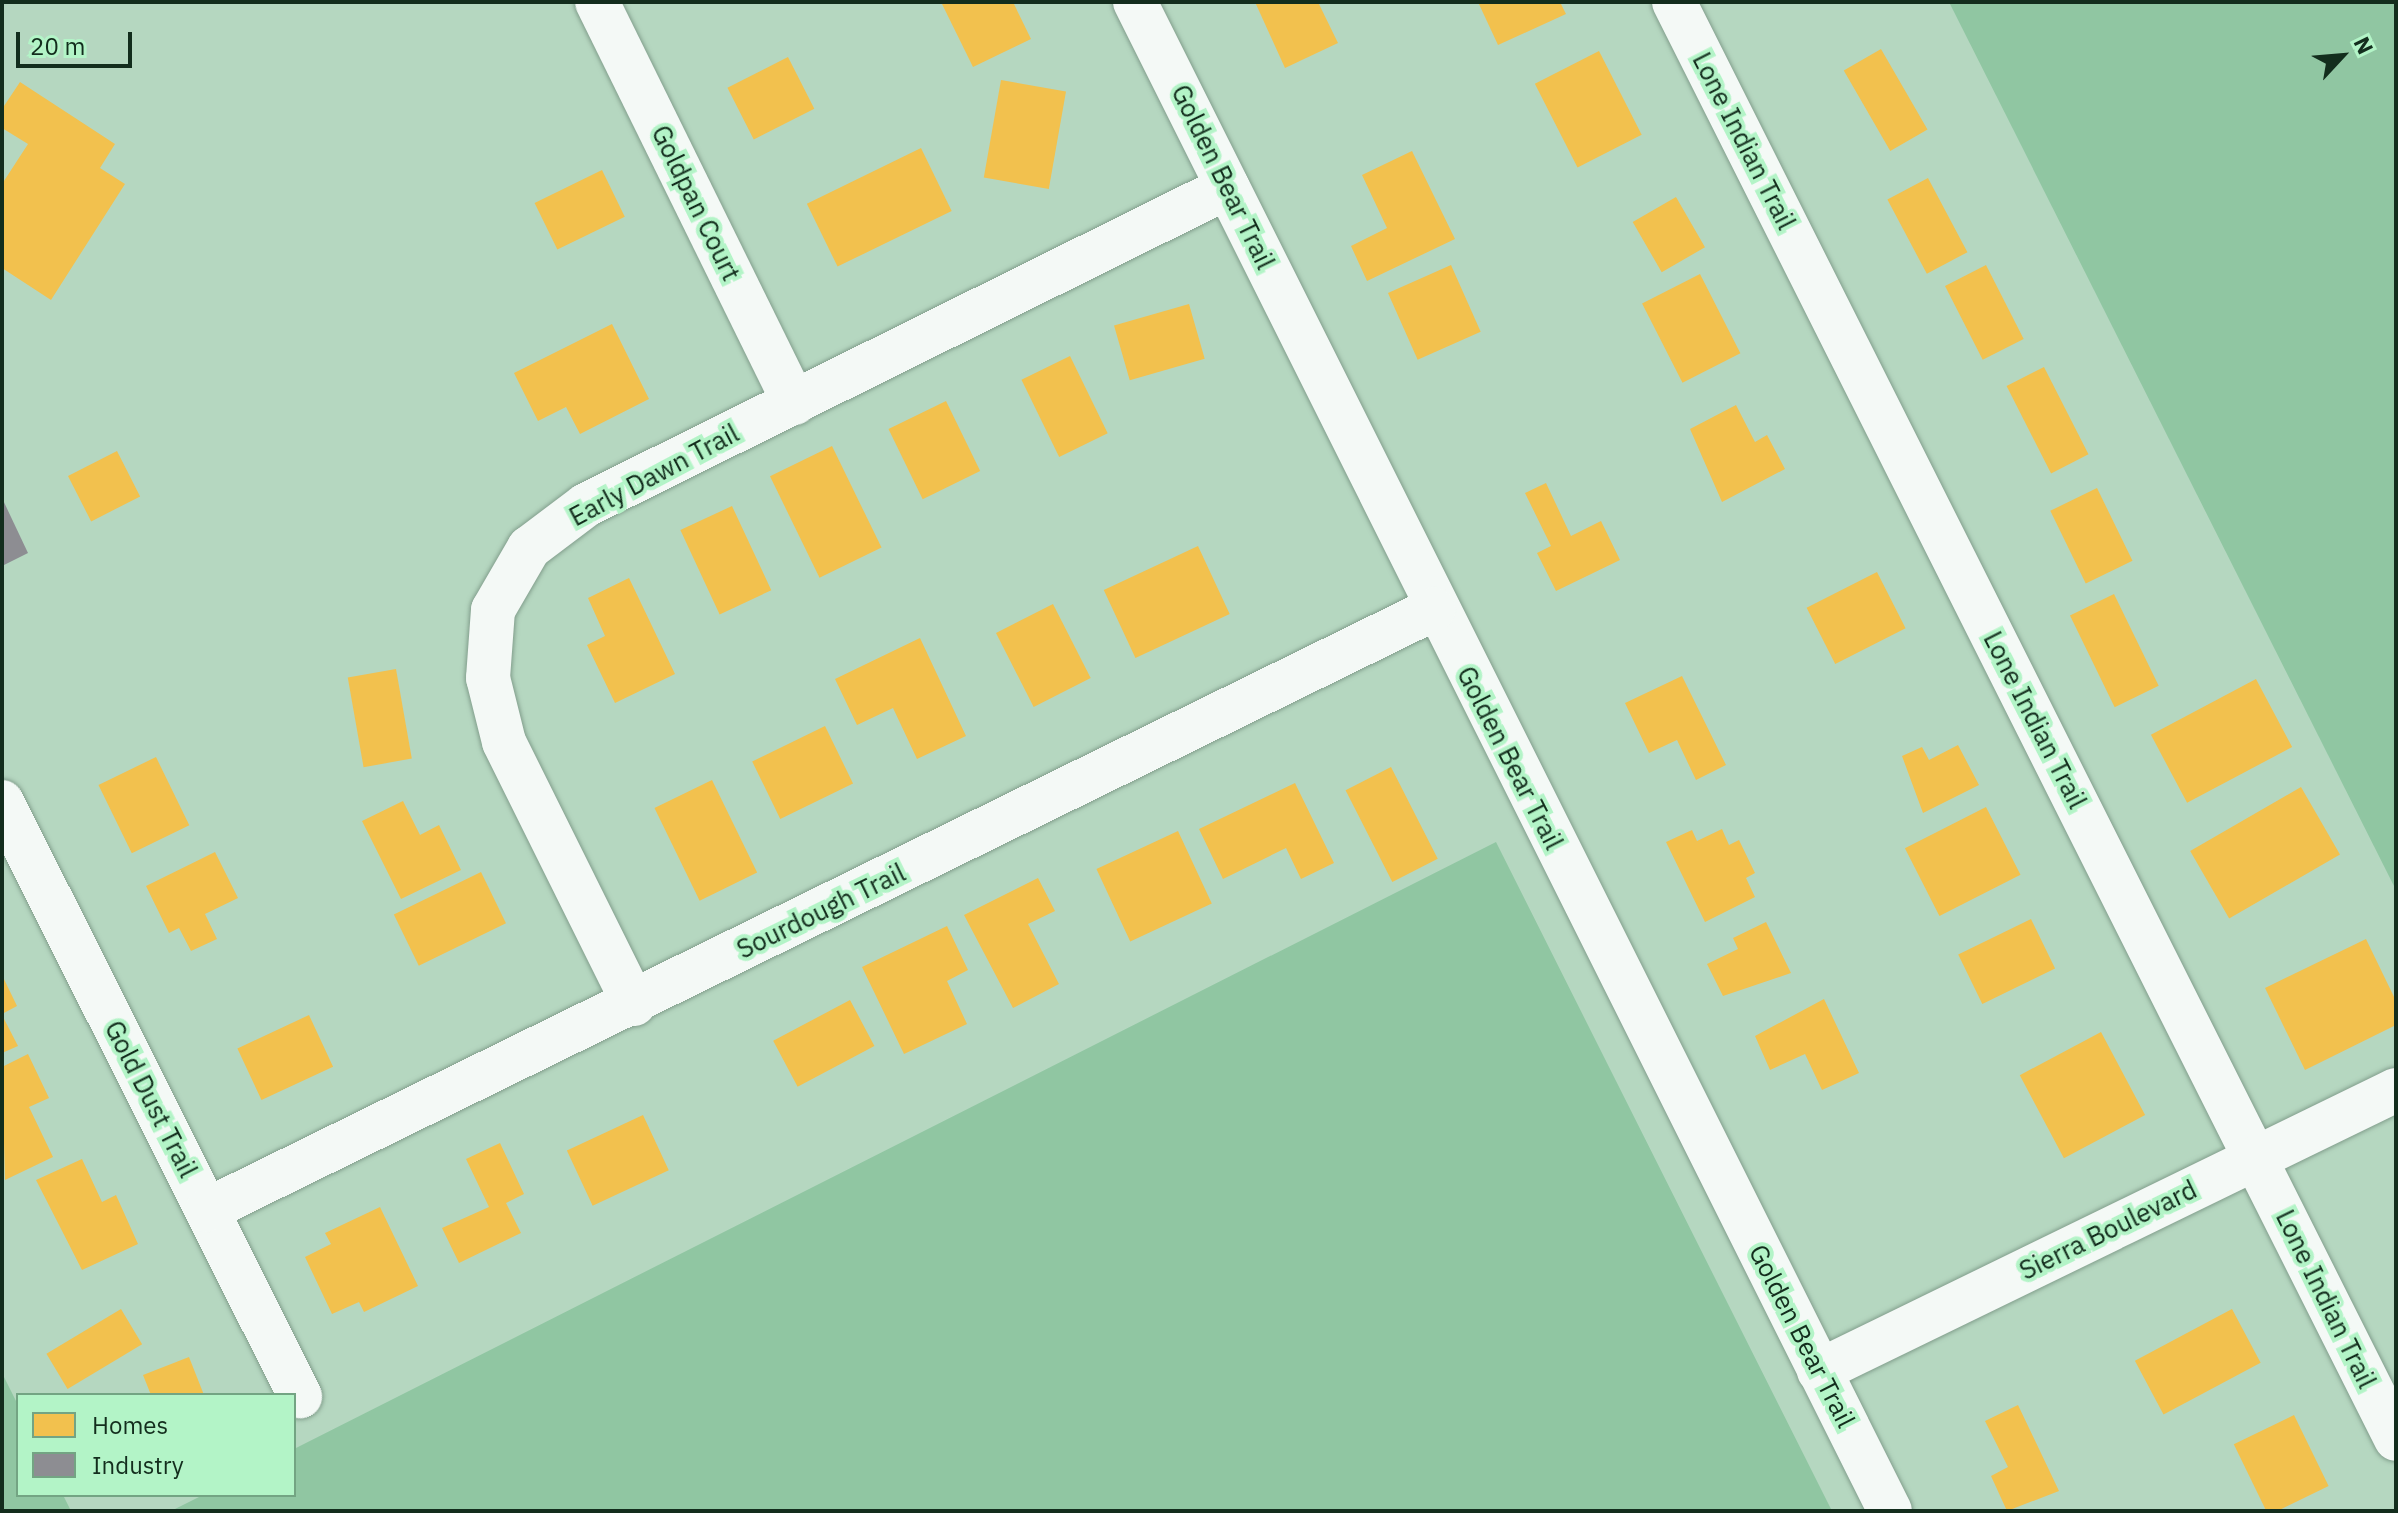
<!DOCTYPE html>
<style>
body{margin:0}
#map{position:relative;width:2398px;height:1513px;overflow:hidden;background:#b5d7c0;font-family:"IBM Plex Sans",sans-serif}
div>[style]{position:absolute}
.forest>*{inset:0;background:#90c6a2}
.homes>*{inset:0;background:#f2c14e;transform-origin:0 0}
.industry>*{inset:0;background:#8d8d92}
.roads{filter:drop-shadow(0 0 2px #829e8c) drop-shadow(0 0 2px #829e8c)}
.street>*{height:44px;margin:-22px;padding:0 22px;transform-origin:22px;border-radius:22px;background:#f4f9f6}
span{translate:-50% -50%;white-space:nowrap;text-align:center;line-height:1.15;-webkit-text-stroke:8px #b3f4c7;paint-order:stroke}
.street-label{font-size:26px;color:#132d1d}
.frame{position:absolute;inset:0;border:4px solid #132d1d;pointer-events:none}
.legend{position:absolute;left:16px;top:1393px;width:280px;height:104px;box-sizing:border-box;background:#b3f4c7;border:2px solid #73a483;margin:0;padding:10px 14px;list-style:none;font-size:24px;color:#132d1d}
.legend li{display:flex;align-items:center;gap:16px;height:40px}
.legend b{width:40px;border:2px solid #73a483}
.north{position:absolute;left:2302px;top:16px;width:80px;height:80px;-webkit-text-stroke:6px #b3f4c7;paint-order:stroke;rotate:64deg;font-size:22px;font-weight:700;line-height:32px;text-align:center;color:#132d1d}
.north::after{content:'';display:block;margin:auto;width:28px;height:36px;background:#132d1d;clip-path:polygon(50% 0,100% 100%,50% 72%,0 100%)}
.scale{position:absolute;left:16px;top:32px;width:116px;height:36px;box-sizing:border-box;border:4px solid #132d1d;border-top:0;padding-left:10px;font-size:24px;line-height:28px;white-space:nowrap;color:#132d1d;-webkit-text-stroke:6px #b3f4c7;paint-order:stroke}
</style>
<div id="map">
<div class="forest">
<div style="clip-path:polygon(1949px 2px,2396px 2px,2396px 890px)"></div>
<div style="clip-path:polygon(1496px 842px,1832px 1511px,171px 1511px,203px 1495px,294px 1495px,294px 1449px)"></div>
<div style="clip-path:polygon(2px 1373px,18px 1405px,18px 1495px,63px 1495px,71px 1511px,2px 1511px)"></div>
</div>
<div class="homes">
<div style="clip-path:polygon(941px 2px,1013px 2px,1031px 39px,973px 67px)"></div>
<div style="clip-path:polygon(1255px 2px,1318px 2px,1338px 43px,1285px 68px)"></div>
<div style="clip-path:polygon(1478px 2px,1560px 2px,1566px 14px,1498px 45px)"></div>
<div style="left:1881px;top:49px;width:93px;height:43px;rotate:60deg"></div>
<div style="left:1599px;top:51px;width:94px;height:72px;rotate:63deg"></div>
<div style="left:788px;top:57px;width:58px;height:68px;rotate:63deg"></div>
<div style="left:1001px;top:80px;width:66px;height:99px;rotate:10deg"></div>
<div style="clip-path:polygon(20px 82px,115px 144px,100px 168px,125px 184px,51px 300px,2px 268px,2px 184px,28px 144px,2px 128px,2px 109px)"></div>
<div style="left:921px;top:148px;width:70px;height:127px;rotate:64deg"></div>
<div style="clip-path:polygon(1412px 151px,1455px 239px,1367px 281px,1351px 246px,1387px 228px,1362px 175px)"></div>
<div style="left:602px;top:170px;width:52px;height:75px;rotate:64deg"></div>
<div style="left:1928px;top:178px;width:84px;height:46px;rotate:62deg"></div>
<div style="left:1676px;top:197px;width:58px;height:50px;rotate:60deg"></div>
<div style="left:1451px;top:265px;width:73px;height:69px;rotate:66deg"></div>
<div style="left:1986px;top:265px;width:83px;height:46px;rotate:63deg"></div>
<div style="left:1700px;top:274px;width:89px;height:65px;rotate:63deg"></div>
<div style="left:1189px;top:304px;width:57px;height:78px;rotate:74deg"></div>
<div style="clip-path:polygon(612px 324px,649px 399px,580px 434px,566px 407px,538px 421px,514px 373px)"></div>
<div style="left:1070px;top:356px;width:86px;height:54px;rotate:64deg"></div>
<div style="left:2044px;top:367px;width:98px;height:42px;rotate:63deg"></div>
<div style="left:946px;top:401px;width:78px;height:64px;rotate:64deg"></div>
<div style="clip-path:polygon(1736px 405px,1755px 442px,1767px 435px,1785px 469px,1722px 502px,1690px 429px)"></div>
<div style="left:832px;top:446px;width:113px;height:69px;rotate:64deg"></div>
<div style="left:117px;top:451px;width:51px;height:55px;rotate:63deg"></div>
<div style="clip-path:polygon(1546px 483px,1571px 536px,1601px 521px,1620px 560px,1556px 591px,1537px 553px,1551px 546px,1525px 493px)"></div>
<div style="left:2097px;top:488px;width:81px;height:52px;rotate:64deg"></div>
<div style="left:732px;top:506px;width:93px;height:57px;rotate:65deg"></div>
<div style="left:1198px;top:546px;width:75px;height:104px;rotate:65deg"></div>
<div style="left:1877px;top:572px;width:63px;height:79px;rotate:63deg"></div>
<div style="clip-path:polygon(629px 578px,675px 674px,615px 703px,587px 645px,605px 636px,588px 598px)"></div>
<div style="left:2114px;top:594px;width:102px;height:49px;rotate:64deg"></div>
<div style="left:1053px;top:604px;width:83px;height:64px;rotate:63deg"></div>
<div style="clip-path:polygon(920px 638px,966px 736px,917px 759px,893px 708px,857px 725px,835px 679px)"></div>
<div style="left:396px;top:669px;width:91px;height:49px;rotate:80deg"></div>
<div style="clip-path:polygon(1682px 676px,1726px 765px,1696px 780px,1677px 740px,1649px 753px,1625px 703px)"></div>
<div style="left:2256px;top:679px;width:77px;height:119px;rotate:62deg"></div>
<div style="left:825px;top:726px;width:64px;height:81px;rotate:64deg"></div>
<div style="clip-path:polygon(1958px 745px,1979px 785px,1923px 813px,1902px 756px,1922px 747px,1929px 760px)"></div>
<div style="left:156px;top:757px;width:76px;height:64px;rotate:64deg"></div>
<div style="left:1391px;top:767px;width:103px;height:51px;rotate:63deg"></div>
<div style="left:712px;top:780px;width:103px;height:64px;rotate:64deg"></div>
<div style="clip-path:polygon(1295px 783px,1334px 863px,1301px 879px,1286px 848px,1223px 879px,1199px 829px)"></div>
<div style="left:2301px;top:787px;width:78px;height:128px;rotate:60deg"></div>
<div style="clip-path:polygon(403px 801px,420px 835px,439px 825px,461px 870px,401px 899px,362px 821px)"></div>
<div style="left:1986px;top:807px;width:76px;height:91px;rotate:63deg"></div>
<div style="clip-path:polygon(1722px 829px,1729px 845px,1739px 840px,1755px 873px,1746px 878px,1755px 897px,1705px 922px,1666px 842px,1692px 830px,1697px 841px)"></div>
<div style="left:1178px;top:831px;width:80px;height:90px;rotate:65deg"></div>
<div style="clip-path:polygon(215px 852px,238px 898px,205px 914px,217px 939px,191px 951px,179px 928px,169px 933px,146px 886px)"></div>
<div style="left:481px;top:872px;width:57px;height:97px;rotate:64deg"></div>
<div style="clip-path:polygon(1038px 878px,1055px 911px,1028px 924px,1059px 984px,1013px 1008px,964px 915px)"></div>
<div style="left:2031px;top:919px;width:55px;height:81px;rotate:64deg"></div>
<div style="clip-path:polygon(1766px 922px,1791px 973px,1723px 996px,1707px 964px,1738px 949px,1733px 938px)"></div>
<div style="clip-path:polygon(947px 926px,968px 970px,947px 981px,967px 1024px,904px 1054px,862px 967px)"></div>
<div style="clip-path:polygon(2366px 939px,2396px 1001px,2396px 1025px,2305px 1070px,2265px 988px)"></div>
<div style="clip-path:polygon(2px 975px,17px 1006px,2px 1014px)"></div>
<div style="clip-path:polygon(1824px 999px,1859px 1073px,1822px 1090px,1805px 1054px,1770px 1070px,1755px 1036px)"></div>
<div style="left:850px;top:1000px;width:52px;height:87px;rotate:62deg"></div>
<div style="clip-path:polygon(2px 1015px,18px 1046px,2px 1053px)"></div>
<div style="left:309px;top:1015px;width:57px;height:79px;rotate:65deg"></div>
<div style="left:2101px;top:1032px;width:94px;height:92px;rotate:62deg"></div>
<div style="clip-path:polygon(28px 1054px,49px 1098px,29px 1107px,53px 1157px,5px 1180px,2px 1067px)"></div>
<div style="left:643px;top:1115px;width:61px;height:84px;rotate:65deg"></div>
<div style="clip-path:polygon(500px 1143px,524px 1194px,506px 1203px,521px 1233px,459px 1263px,442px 1228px,489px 1207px,466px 1159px)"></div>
<div style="clip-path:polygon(82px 1159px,102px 1202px,116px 1195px,138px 1244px,82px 1270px,36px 1180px)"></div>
<div style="clip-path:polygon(380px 1207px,418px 1286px,364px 1312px,359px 1302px,332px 1314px,305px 1257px,331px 1244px,325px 1233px)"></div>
<div style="left:121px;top:1309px;width:41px;height:87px;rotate:59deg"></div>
<div style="left:2232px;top:1309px;width:61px;height:110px;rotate:62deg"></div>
<div style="clip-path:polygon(189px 1357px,204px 1395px,151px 1395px,143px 1375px)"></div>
<div style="clip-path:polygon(2018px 1405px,2059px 1491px,2007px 1511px,1991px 1476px,2008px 1467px,1985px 1421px)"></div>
<div style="left:2294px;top:1415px;width:79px;height:67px;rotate:64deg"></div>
</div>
<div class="industry">
<div style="clip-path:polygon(2px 498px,28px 553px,2px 566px)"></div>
</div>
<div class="roads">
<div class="street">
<div style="left:597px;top:2px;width:447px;rotate:63.8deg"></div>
<div style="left:1135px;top:2px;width:1687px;rotate:63.42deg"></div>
<div style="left:1674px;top:2px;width:1608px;rotate:63.32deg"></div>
<div style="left:2px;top:802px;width:665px;rotate:63.36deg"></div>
<div style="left:634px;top:1004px;width:292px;rotate:-116.4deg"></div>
<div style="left:504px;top:742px;width:66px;rotate:-104deg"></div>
<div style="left:488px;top:678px;width:68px;rotate:-85.8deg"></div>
<div style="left:493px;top:610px;width:72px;rotate:-59.9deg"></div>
<div style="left:529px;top:548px;width:71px;rotate:-37deg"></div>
<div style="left:586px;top:505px;width:716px;rotate:-26.35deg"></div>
<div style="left:207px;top:1210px;width:1366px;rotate:-26.1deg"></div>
<div style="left:1819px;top:1371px;width:642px;rotate:-25.97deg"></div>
</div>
</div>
<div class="street-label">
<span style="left:1744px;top:141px;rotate:63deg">Lone Indian Trail</span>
<span style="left:1223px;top:177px;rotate:64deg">Golden Bear Trail</span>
<span style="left:696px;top:203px;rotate:64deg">Goldpan Court</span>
<span style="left:654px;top:475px;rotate:-28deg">Early Dawn Trail</span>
<span style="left:2035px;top:720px;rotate:63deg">Lone Indian Trail</span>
<span style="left:1510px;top:758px;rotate:63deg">Golden Bear Trail</span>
<span style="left:821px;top:911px;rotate:-26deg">Sourdough Trail</span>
<span style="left:151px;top:1099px;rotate:63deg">Gold Dust Trail</span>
<span style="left:2108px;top:1230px;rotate:-26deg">Sierra Boulevard</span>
<span style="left:2326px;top:1299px;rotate:64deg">Lone Indian Trail</span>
<span style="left:1802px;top:1336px;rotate:63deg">Golden Bear Trail</span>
</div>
<div class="frame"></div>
<ul class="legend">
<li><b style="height:22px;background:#f2c14e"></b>Homes</li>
<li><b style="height:22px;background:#8d8d92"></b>Industry</li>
</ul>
<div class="north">N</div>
<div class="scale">20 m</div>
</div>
